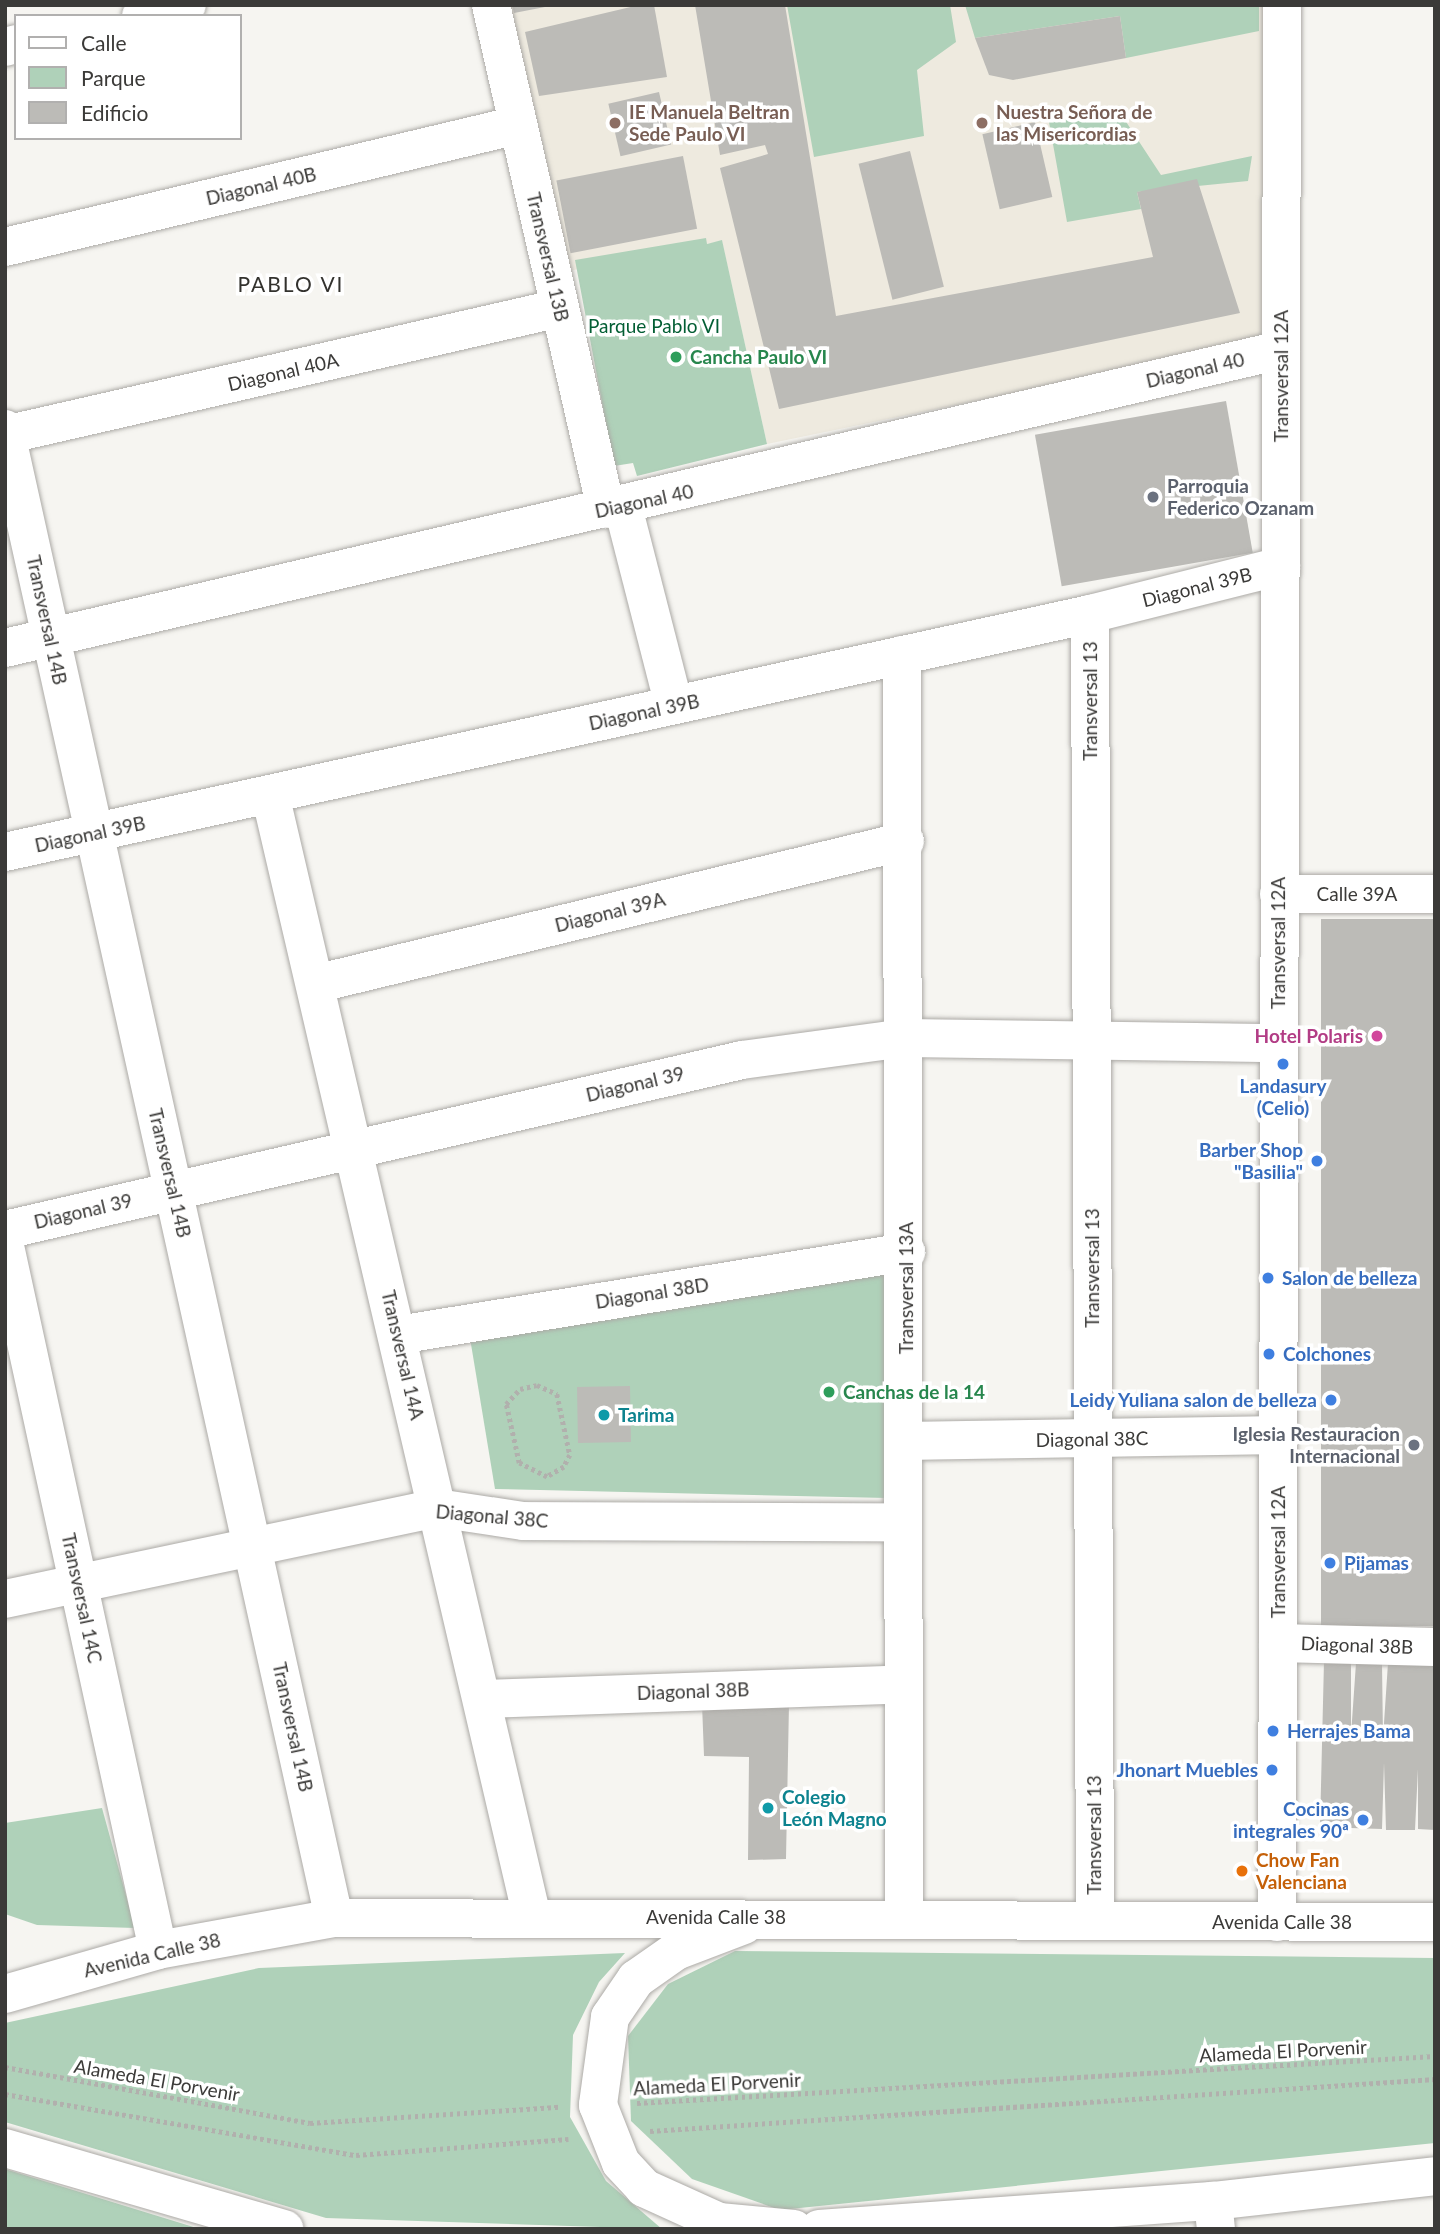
<!DOCTYPE html>
<meta charset="utf-8">
<style>
body{margin:0}
#map{position:relative;width:1440px;height:2234px;overflow:hidden;background:#f6f5f1;font-family:Lato,sans-serif}
div>[style]{position:absolute}
.built>*{inset:0;background:#eeeadf}
.green>*{inset:0;background:#afd1b9}
.building>*{inset:0;background:#bcbbb7;transform-origin:0 0}
.path>*{height:4.5px;margin-top:-2.25px;transform-origin:0;background:repeating-linear-gradient(90deg,#b1b0ad 0 3.5px,transparent 0 7px)}
.roads{filter:drop-shadow(0 0 2px #acaaa6) drop-shadow(0 0 2px #acaaa6)}
.minor>*{height:38px;margin:-19px;padding:0 19px;transform-origin:19px;border-radius:19px;background:#fff}
.tertiary>*{height:38px;margin:-19px;padding:0 19px;transform-origin:19px;border-radius:19px;background:#fff}
.primary>*{height:38px;margin:-19px;padding:0 19px;transform-origin:19px;border-radius:19px;background:#fff}
.dots>*{width:19px;height:19px;translate:-50% -50%;box-sizing:border-box;border:4px solid #fff;border-radius:50%}
span{translate:-50% -50%;white-space:nowrap;text-align:center;line-height:1.15;-webkit-text-stroke:7px #fff;paint-order:stroke}
.education-label{font-size:19px;color:#785e54;font-weight:700}
.left{translate:0 -50%;text-align:left}
.street-label{font-size:19px;color:#3b3a38}
.park-label{font-size:19px;color:#035e34}
.leisure-label{font-size:19px;color:#27864d;font-weight:700}
.worship-label{font-size:19px;color:#5b616d;font-weight:700}
.right{translate:-100% -50%;text-align:right}
.hotel-label{font-size:19px;color:#b23c85;font-weight:700}
.shop-label{font-size:19px;color:#366cbe;font-weight:700}
.culture-label{font-size:19px;color:#0d838f;font-weight:700}
.food-label{font-size:19px;color:#c56008;font-weight:700}
.neighbourhood-label{font-size:21px;color:#33322e;letter-spacing:2px}
.frame{position:absolute;inset:0;border:7px solid #3b3a38;pointer-events:none}
.legend{position:absolute;left:14px;top:14px;width:228px;height:126px;box-sizing:border-box;background:#fff;border:2px solid #b1b0af;margin:0;padding:9px 12px;list-style:none;font-size:21px;color:#3b3a38}
.legend li{display:flex;align-items:center;gap:14px;height:35px}
.legend b{width:35px;border:2px solid #b1b0af}
</style>
<div id="map">
<div class="built">
<div style="clip-path:polygon(506px 5px,1269px 5px,1267px 341px,767px 444px,722px 241px,568px 271px)"></div>
</div>
<div class="green">
<div style="clip-path:polygon(787px 5px,950px 5px,956px 42px,917px 70px,924px 136px,814px 157px)"></div>
<div style="clip-path:polygon(965px 5px,1259px 5px,1259px 31px,1126px 58px,1120px 16px,975px 38px)"></div>
<div style="clip-path:polygon(1117px 108px,1161px 175px,1252px 156px,1248px 181px,1137px 192px,1141px 209px,1067px 222px,1049px 122px)"></div>
<div style="clip-path:polygon(706px 238px,707px 244px,722px 240px,767px 444px,637px 476px,633px 463px,614px 466px,575px 260px)"></div>
<div style="clip-path:polygon(893px 1267px,887px 1498px,495px 1489px,469px 1332px)"></div>
<div style="clip-path:polygon(102px 1808px,135px 1928px,37px 1925px,5px 1914px,5px 1823px)"></div>
<div style="clip-path:polygon(735px 1951px,1435px 1958px,1435px 2143px,780px 2210px,692px 2179px,631px 2121px,628px 2036px,668px 1984px)"></div>
<div style="clip-path:polygon(625px 1953px,599px 1982px,573px 2035px,570px 2117px,606px 2181px,662px 2229px,326px 2218px,5px 2122px,5px 2023px,259px 1968px)"></div>
<div style="clip-path:polygon(5px 2169px,200px 2229px,5px 2229px)"></div>
</div>
<div class="building">
<div style="clip-path:polygon(512px 5px,545px 5px,545px 7px,514px 13px)"></div>
<div style="clip-path:polygon(639px 5px,654px 5px,667px 77px,539px 96px,525px 32px)"></div>
<div style="clip-path:polygon(695px 5px,785px 5px,836px 316px,1153px 257px,1137px 192px,1197px 179px,1240px 313px,779px 409px,720px 168px,768px 154px,765px 145px,720px 155px)"></div>
<div style="clip-path:polygon(1120px 16px,1126px 58px,1013px 80px,989px 75px,975px 38px)"></div>
<div style="left:659px;top:92px;width:54px;height:52px;rotate:77deg"></div>
<div style="left:1035px;top:122px;width:77px;height:54px;rotate:77deg"></div>
<div style="left:910px;top:151px;width:140px;height:53px;rotate:76deg"></div>
<div style="left:683px;top:156px;width:74px;height:129px;rotate:79deg"></div>
<div style="left:1226px;top:401px;width:154px;height:194px;rotate:80deg"></div>
<div style="left:1321px;top:919px;width:114px;height:707px"></div>
<div style="left:630px;top:1386px;width:56px;height:53px;rotate:89deg"></div>
<div style="clip-path:polygon(1324px 1661px,1351px 1662px,1351px 1735px,1356px 1663px,1382px 1663px,1383px 1738px,1388px 1663px,1435px 1665px,1435px 1830px,1418px 1829px,1418px 1769px,1415px 1830px,1386px 1830px,1384px 1763px,1382px 1829px,1320px 1827px)"></div>
<div style="clip-path:polygon(702px 1704px,789px 1704px,786px 1859px,748px 1860px,749px 1757px,704px 1756px)"></div>
</div>
<div class="path">
<div style="left:537px;top:1385px;width:22px;rotate:24deg"></div>
<div style="left:557px;top:1394px;width:62px;rotate:78deg"></div>
<div style="left:570px;top:1455px;width:13px;rotate:117deg"></div>
<div style="left:564px;top:1467px;width:20px;rotate:150deg"></div>
<div style="left:547px;top:1477px;width:31px;rotate:-153deg"></div>
<div style="left:519px;top:1463px;width:60px;rotate:-102.4deg"></div>
<div style="left:506px;top:1404px;width:21px;rotate:-47deg"></div>
<div style="left:520px;top:1389px;width:17px;rotate:-13deg"></div>
<div style="left:5px;top:2067px;width:310px;rotate:10.4deg"></div>
<div style="left:310px;top:2123px;width:250px;rotate:-3.7deg"></div>
<div style="left:5px;top:2094px;width:356px;rotate:9.9deg"></div>
<div style="left:356px;top:2155px;width:213px;rotate:-4.3deg"></div>
<div style="left:637px;top:2103px;width:799px;rotate:-3.37deg"></div>
<div style="left:650px;top:2131px;width:787px;rotate:-3.79deg"></div>
</div>
<div class="roads">
<div class="minor">
<div style="left:491px;top:5px;width:517px;rotate:77.15deg"></div>
<div style="left:141px;top:16px;width:47px;rotate:-13.4deg"></div>
<div style="left:5px;top:47px;width:11px;rotate:-15deg"></div>
<div style="left:5px;top:247px;width:527px;rotate:-13.38deg"></div>
<div style="left:5px;top:429px;width:1525px;rotate:77.54deg"></div>
<div style="left:5px;top:435px;width:569px;rotate:-12.89deg"></div>
<div style="left:623px;top:507px;width:204px;rotate:75.6deg"></div>
<div style="left:1090px;top:614px;width:1307px;rotate:89.78deg"></div>
<div style="left:5px;top:648px;width:1310px;rotate:-13.15deg"></div>
<div style="left:902px;top:655px;width:1265px;rotate:89.91deg"></div>
<div style="left:270px;top:794px;width:1153px;rotate:76.87deg"></div>
<div style="left:5px;top:852px;width:1111px;rotate:-12.37deg"></div>
<div style="left:1090px;top:614px;width:197px;rotate:-14.1deg"></div>
<div style="left:315px;top:984px;width:607px;rotate:-13.62deg"></div>
<div style="left:5px;top:1230px;width:756px;rotate:-12.99deg"></div>
<div style="left:742px;top:1060px;width:164px;rotate:-7.7deg"></div>
<div style="left:905px;top:1038px;width:373px;rotate:0.8deg"></div>
<div style="left:5px;top:1246px;width:720px;rotate:77.74deg"></div>
<div style="left:398px;top:1335px;width:515px;rotate:-9.28deg"></div>
<div style="left:906px;top:1441px;width:372px;rotate:-0.9deg"></div>
<div style="left:5px;top:1599px;width:441px;rotate:-11.9deg"></div>
<div style="left:437px;top:1508px;width:87px;rotate:8.6deg"></div>
<div style="left:523px;top:1521px;width:380px;rotate:0.2deg"></div>
<div style="left:1278px;top:1643px;width:157px;rotate:1.5deg"></div>
<div style="left:482px;top:1699px;width:421px;rotate:-2deg"></div>
</div>
<div class="tertiary">
<div style="left:1279px;top:894px;width:156px"></div>
<div style="left:1277px;top:1922px;width:1917px;rotate:-89.85deg"></div>
<div style="left:1213px;top:2201px;width:28px;rotate:84deg"></div>
</div>
<div class="primary">
<div style="left:744px;top:1925px;width:73px;rotate:159.1deg"></div>
<div style="left:676px;top:1951px;width:49px;rotate:145deg"></div>
<div style="left:636px;top:1979px;width:46px;rotate:124.4deg"></div>
<div style="left:610px;top:2017px;width:89px;rotate:97.8deg"></div>
<div style="left:598px;top:2105px;width:62px;rotate:68.4deg"></div>
<div style="left:621px;top:2163px;width:34px;rotate:47deg"></div>
<div style="left:644px;top:2188px;width:82px;rotate:24.4deg"></div>
<div style="left:719px;top:2222px;width:75px;rotate:5.3deg"></div>
<div style="left:5px;top:1994px;width:159px;rotate:-16deg"></div>
<div style="left:158px;top:1950px;width:179px;rotate:-10.3deg"></div>
<div style="left:334px;top:1918px;width:1101px;rotate:0.21deg"></div>
<div style="left:5px;top:2148px;width:291px;rotate:16.2deg"></div>
<div style="left:819px;top:2229px;width:395px;rotate:-4.1deg"></div>
<div style="left:1213px;top:2201px;width:223px;rotate:-6.4deg"></div>
</div>
</div>
<div class="dots">
<div style="left:615px;top:123px;background:#8d6e63"></div>
<div style="left:982px;top:123px;background:#8d6e63"></div>
<div style="left:676px;top:357px;background:#2e9e5b"></div>
<div style="left:1153px;top:497px;background:#6b7280"></div>
<div style="left:1377px;top:1036px;background:#d1479c"></div>
<div style="left:1283px;top:1064px;background:#3f7fe0"></div>
<div style="left:1317px;top:1161px;background:#3f7fe0"></div>
<div style="left:1268px;top:1278px;background:#3f7fe0"></div>
<div style="left:1269px;top:1354px;background:#3f7fe0"></div>
<div style="left:829px;top:1392px;background:#2e9e5b"></div>
<div style="left:1331px;top:1400px;background:#3f7fe0"></div>
<div style="left:604px;top:1415px;background:#0f9aa8"></div>
<div style="left:1414px;top:1445px;background:#6b7280"></div>
<div style="left:1330px;top:1563px;background:#3f7fe0"></div>
<div style="left:1273px;top:1731px;background:#3f7fe0"></div>
<div style="left:1272px;top:1770px;background:#3f7fe0"></div>
<div style="left:768px;top:1808px;background:#0f9aa8"></div>
<div style="left:1363px;top:1820px;background:#3f7fe0"></div>
<div style="left:1242px;top:1871px;background:#e8710a"></div>
</div>
<div class="education-label">
<span class="left" style="left:629px;top:123px">IE Manuela Beltran<br>Sede Paulo VI</span>
<span class="left" style="left:996px;top:123px">Nuestra Señora de<br>las Misericordias</span>
</div>
<div class="street-label">
<span style="left:261px;top:186px;rotate:-13deg">Diagonal 40B</span>
<span style="left:548px;top:257px;rotate:77deg">Transversal 13B</span>
<span style="left:1195px;top:370px;rotate:-13deg">Diagonal 40</span>
<span style="left:283px;top:372px;rotate:-13deg">Diagonal 40A</span>
<span style="left:1281px;top:376px;rotate:-90deg">Transversal 12A</span>
<span style="left:644px;top:501px;rotate:-12deg">Diagonal 40</span>
<span style="left:1197px;top:587px;rotate:-14deg">Diagonal 39B</span>
<span style="left:47px;top:620px;rotate:78deg">Transversal 14B</span>
<span style="left:1090px;top:701px;rotate:-90deg">Transversal 13</span>
<span style="left:644px;top:712px;rotate:-12deg">Diagonal 39B</span>
<span style="left:90px;top:834px;rotate:-12deg">Diagonal 39B</span>
<span style="left:1357px;top:894px">Calle 39A</span>
<span style="left:610px;top:912px;rotate:-14deg">Diagonal 39A</span>
<span style="left:1278px;top:943px;rotate:-90deg">Transversal 12A</span>
<span style="left:635px;top:1084px;rotate:-13deg">Diagonal 39</span>
<span style="left:170px;top:1173px;rotate:77deg">Transversal 14B</span>
<span style="left:83px;top:1211px;rotate:-13deg">Diagonal 39</span>
<span style="left:1092px;top:1268px;rotate:-90deg">Transversal 13</span>
<span style="left:906px;top:1288px;rotate:-90deg">Transversal 13A</span>
<span style="left:652px;top:1293px;rotate:-9deg">Diagonal 38D</span>
<span style="left:403px;top:1355px;rotate:77deg">Transversal 14A</span>
<span style="left:1092px;top:1439px;rotate:-1deg">Diagonal 38C</span>
<span style="left:492px;top:1516px;rotate:5deg">Diagonal 38C</span>
<span style="left:1278px;top:1552px;rotate:-90deg">Transversal 12A</span>
<span style="left:82px;top:1598px;rotate:78deg">Transversal 14C</span>
<span style="left:1357px;top:1645px;rotate:2deg">Diagonal 38B</span>
<span style="left:693px;top:1691px;rotate:-2deg">Diagonal 38B</span>
<span style="left:293px;top:1727px;rotate:78deg">Transversal 14B</span>
<span style="left:1094px;top:1835px;rotate:-90deg">Transversal 13</span>
<span style="left:716px;top:1917px">Avenida Calle 38</span>
<span style="left:1282px;top:1922px">Avenida Calle 38</span>
<span style="left:152px;top:1955px;rotate:-13deg">Avenida Calle 38</span>
<span style="left:1283px;top:2051px;rotate:-3deg">Alameda El Porvenir</span>
<span style="left:157px;top:2080px;rotate:10deg">Alameda El Porvenir</span>
<span style="left:717px;top:2084px;rotate:-3deg">Alameda El Porvenir</span>
</div>
<div class="park-label">
<span style="left:654px;top:326px">Parque Pablo VI</span>
</div>
<div class="leisure-label">
<span class="left" style="left:690px;top:357px">Cancha Paulo VI</span>
<span class="left" style="left:843px;top:1392px">Canchas de la 14</span>
</div>
<div class="worship-label">
<span class="left" style="left:1167px;top:497px">Parroquia<br>Federico Ozanam</span>
<span class="right" style="left:1400px;top:1445px">Iglesia Restauracion<br>Internacional</span>
</div>
<div class="hotel-label">
<span class="right" style="left:1363px;top:1036px">Hotel Polaris</span>
</div>
<div class="shop-label">
<span style="left:1283px;top:1097px">Landasury<br>(Celio)</span>
<span class="right" style="left:1303px;top:1161px">Barber Shop<br>"Basilia"</span>
<span class="left" style="left:1282px;top:1278px">Salon de belleza</span>
<span class="left" style="left:1283px;top:1354px">Colchones</span>
<span class="right" style="left:1317px;top:1400px">Leidy Yuliana salon de belleza</span>
<span class="left" style="left:1344px;top:1563px">Pijamas</span>
<span class="left" style="left:1287px;top:1731px">Herrajes Bama</span>
<span class="right" style="left:1258px;top:1770px">Jhonart Muebles</span>
<span class="right" style="left:1349px;top:1820px">Cocinas<br>integrales 90ª</span>
</div>
<div class="culture-label">
<span class="left" style="left:618px;top:1415px">Tarima</span>
<span class="left" style="left:782px;top:1808px">Colegio<br>León Magno</span>
</div>
<div class="food-label">
<span class="left" style="left:1256px;top:1871px">Chow Fan<br>Valenciana</span>
</div>
<div class="neighbourhood-label">
<span style="left:291px;top:284px">PABLO VI</span>
</div>
<div class="frame"></div>
<ul class="legend">
<li><b style="height:9px;background:#fff"></b>Calle</li>
<li><b style="height:19px;background:#afd1b9"></b>Parque</li>
<li><b style="height:19px;background:#bcbbb7"></b>Edificio</li>
</ul>
</div>
